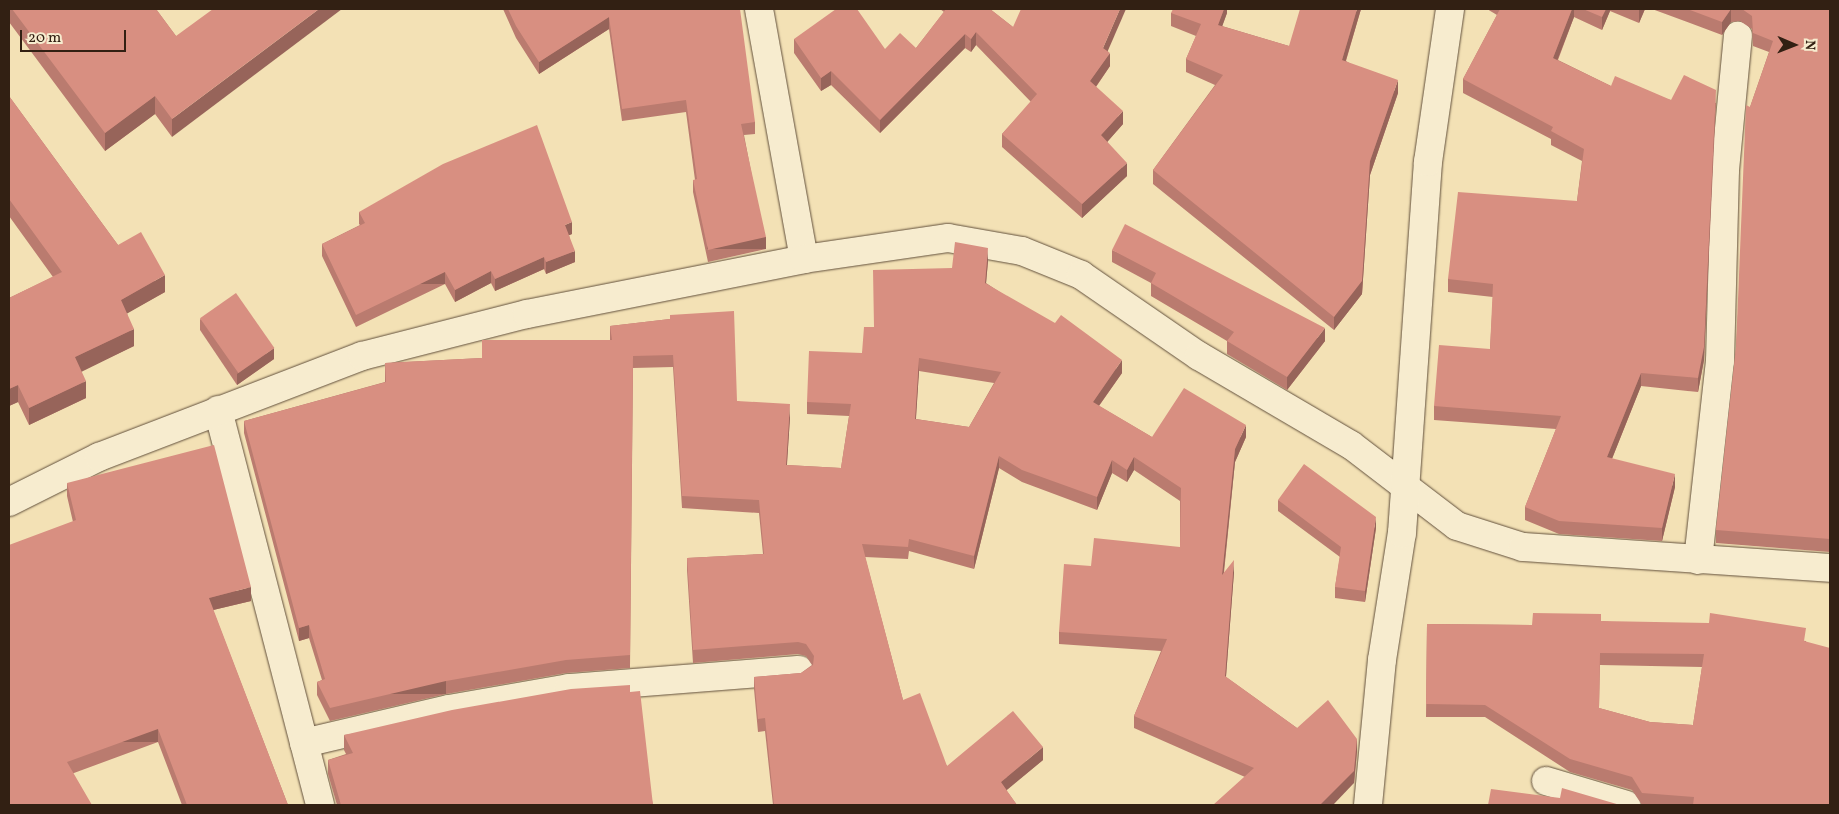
<!DOCTYPE html>
<style>
body{margin:0}
#map{position:relative;width:1839px;height:814px;overflow:hidden;background:#f3e1b5;font-family:Vollkorn,serif}
div>[style]{position:absolute}
.roads{filter:drop-shadow(0 0 1px #62503c) drop-shadow(0 0 1px #62503c)}
.minor>*{height:28px;margin:-14px;padding:0 14px;transform-origin:14px;border-radius:14px;background:#f7eccf}
.wall>*{inset:0;background:#ba7b6f}
.shaded-wall>*{inset:0;background:#97645a;transform-origin:0 0}
.building>*{inset:0;background:#d88f81;transform-origin:0 0}
span{translate:-50% -50%;white-space:nowrap;text-align:center;line-height:1.15;-webkit-text-stroke:4px #f7eccf;paint-order:stroke}
.frame{position:absolute;inset:0;border:10px solid #322013;pointer-events:none}
.north{position:absolute;left:1769px;top:20px;width:50px;height:50px;-webkit-text-stroke:4px #f7eccf;paint-order:stroke;rotate:91deg;font-size:14px;font-weight:700;line-height:20px;text-align:center;color:#322013}
.north::after{content:'';display:block;margin:auto;width:18px;height:22px;background:#322013;clip-path:polygon(50% 0,100% 100%,50% 72%,0 100%)}
.scale{position:absolute;left:20px;top:30px;width:106px;height:22px;box-sizing:border-box;border:2px solid #322013;border-top:0;padding-left:6px;font-size:15px;line-height:18px;white-space:nowrap;color:#322013;-webkit-text-stroke:4px #f7eccf;paint-order:stroke}
</style>
<div id="map">
<div class="roads">
<div class="minor">
<div style="left:759px;top:9px;width:254px;rotate:79.8deg"></div>
<div style="left:218px;top:410px;width:408px;rotate:75.5deg"></div>
<div style="left:9px;top:502px;width:101px;rotate:-26.6deg"></div>
<div style="left:99px;top:457px;width:282px;rotate:-21deg"></div>
<div style="left:362px;top:356px;width:170px;rotate:-14.3deg"></div>
<div style="left:527px;top:314px;width:282px;rotate:-11.2deg"></div>
<div style="left:804px;top:259px;width:146px;rotate:-8.3deg"></div>
<div style="left:948px;top:238px;width:75px;rotate:10deg"></div>
<div style="left:1022px;top:251px;width:64px;rotate:22.1deg"></div>
<div style="left:1081px;top:275px;width:143px;rotate:34.5deg"></div>
<div style="left:1199px;top:356px;width:176px;rotate:30.4deg"></div>
<div style="left:1351px;top:445px;width:133px;rotate:37.4deg"></div>
<div style="left:1457px;top:526px;width:69px;rotate:17.7deg"></div>
<div style="left:1523px;top:547px;width:308px;rotate:3.9deg"></div>
<div style="left:1698px;top:560px;width:200px;rotate:-83.7deg"></div>
<div style="left:1720px;top:361px;width:191px;rotate:-88.5deg"></div>
<div style="left:1725px;top:170px;width:135px;rotate:-84.5deg"></div>
<div style="left:304px;top:743px;width:149px;rotate:-13.2deg"></div>
<div style="left:449px;top:709px;width:122px;rotate:-9.9deg"></div>
<div style="left:569px;top:688px;width:231px;rotate:-4.5deg"></div>
<div style="left:1546px;top:781px;width:84px;rotate:16.5deg"></div>
<div style="left:1368px;top:805px;width:146px;rotate:-84.5deg"></div>
<div style="left:1382px;top:660px;width:129px;rotate:-81.1deg"></div>
<div style="left:1402px;top:533px;width:372px;rotate:-86deg"></div>
<div style="left:1428px;top:162px;width:155px;rotate:-81.8deg"></div>
</div>
</div>
<div class="wall">
<div style="clip-path:polygon(9px 9px,156px 9px,176px 36px,172px 137px,155px 114px,105px 151px,9px 22px)"></div>
<div style="clip-path:polygon(503px 9px,655px 9px,755px 122px,755px 134px,744px 135px,766px 249px,708px 262px,693px 192px,693px 180px,695px 180px,686px 112px,622px 121px,609px 29px,539px 74px,516px 38px)"></div>
<div style="clip-path:polygon(940px 9px,990px 9px,1013px 27px,1108px 51px,1110px 66px,1096px 87px,1123px 124px,1107px 142px,1127px 176px,1082px 218px,1002px 147px,1002px 134px,1031px 102px,976px 45px,971px 52px,965px 48px,880px 133px,831px 85px,821px 91px,794px 53px,794px 39px,885px 49px,916px 48px,944px 12px)"></div>
<div style="clip-path:polygon(1227px 9px,1227px 13px,1222px 26px,1289px 46px,1361px 9px,1346px 61px,1398px 93px,1370px 175px,1362px 294px,1334px 330px,1153px 184px,1153px 170px,1215px 85px,1186px 72px,1186px 59px,1196px 36px,1171px 26px,1171px 13px)"></div>
<div style="clip-path:polygon(1487px 9px,1645px 9px,1639px 23px,1610px 11px,1602px 30px,1574px 17px,1558px 60px,1611px 86px,1671px 100px,1716px 103px,1704px 360px,1698px 392px,1641px 386px,1612px 459px,1675px 487px,1662px 541px,1559px 534px,1525px 520px,1525px 507px,1556px 429px,1434px 420px,1434px 406px,1490px 349px,1493px 297px,1448px 292px,1448px 279px,1577px 201px,1582px 161px,1551px 145px,1551px 139px,1463px 93px,1463px 79px,1497px 15px)"></div>
<div style="clip-path:polygon(1652px 9px,1830px 9px,1830px 552px,1716px 543px,1716px 530px,1736px 348px,1750px 107px,1769px 52px,1753px 46px,1752px 29px,1740px 21px,1731px 22px,1722px 35px)"></div>
<div style="clip-path:polygon(9px 96px,118px 245px,165px 292px,127px 313px,134px 346px,81px 371px,86px 398px,29px 425px,18px 402px,9px 406px,9px 298px,53px 277px,9px 216px)"></div>
<div style="clip-path:polygon(359px 212px,572px 234px,569px 235px,575px 262px,546px 274px,544px 269px,495px 291px,491px 283px,455px 302px,445px 284px,356px 327px,322px 256px,322px 244px,360px 225px,359px 224px)"></div>
<div style="clip-path:polygon(1112px 250px,1325px 341px,1287px 390px,1227px 354px,1227px 341px,1151px 296px,1151px 283px,1112px 262px)"></div>
<div style="clip-path:polygon(evenodd,988px 261px,986px 283px,1122px 373px,1099px 406px,1152px 437px,1246px 437px,1235px 462px,1224px 573px,1234px 572px,1226px 677px,1297px 728px,1357px 751px,1354px 783px,1245px 777px,1134px 728px,1134px 716px,1161px 651px,1059px 644px,1059px 632px,1091px 566px,1180px 547px,1180px 501px,1134px 470px,1127px 482px,1112px 473px,1097px 510px,1022px 482px,999px 468px,974px 569px,909px 551px,908px 559px,865px 557px,903px 700px,947px 766px,1043px 760px,1006px 790px,1017px 805px,773px 805px,765px 731px,758px 732px,754px 689px,754px 677px,801px 673px,812px 665px,806px 656px,798px 654px,693px 663px,687px 570px,687px 558px,763px 554px,759px 513px,682px 508px,673px 367px,633px 368px,630px 668px,566px 673px,446px 694px,330px 721px,317px 695px,317px 682px,322px 680px,309px 638px,299px 641px,244px 433px,244px 421px,385px 382px,385px 363px,482px 358px,610px 340px,610px 326px,670px 319px,737px 401px,790px 417px,787px 465px,841px 468px,849px 416px,807px 414px,807px 402px,862px 353px,874px 327px,952px 268px,988px 261px,919px 371px,994px 383px,969px 427px,916px 419px,919px 371px)"></div>
<div style="clip-path:polygon(200px 319px,274px 359px,237px 385px,200px 330px)"></div>
<div style="clip-path:polygon(67px 483px,251px 601px,213px 610px,288px 805px,182px 805px,158px 742px,74px 773px,9px 805px,73px 522px,67px 496px)"></div>
<div style="clip-path:polygon(1278px 500px,1376px 528px,1365px 602px,1335px 598px,1335px 587px,1340px 557px,1278px 511px)"></div>
<div style="clip-path:polygon(evenodd,1601px 621px,1806px 641px,1830px 805px,1642px 805px,1632px 790px,1570px 772px,1485px 717px,1426px 717px,1427px 624px,1532px 625px,1601px 621px,1600px 665px,1702px 667px,1693px 725px,1650px 722px,1599px 708px,1600px 665px)"></div>
<div style="clip-path:polygon(630px 692px,653px 805px,337px 805px,328px 774px,328px 760px,346px 754px,344px 750px,344px 735px)"></div>
</div>
<div class="shaded-wall">
<div style="clip-path:polygon(319px 9px,342px 9px,172px 137px,172px 119px)"></div>
<div style="clip-path:polygon(1120px 9px,1126px 9px,1103px 62px,1103px 48px)"></div>
<div style="clip-path:polygon(1224px 9px,1227px 9px,1227px 13px,1218px 38px,1218px 25px)"></div>
<div style="clip-path:polygon(1357px 9px,1361px 9px,1342px 73px,1342px 60px)"></div>
<div style="clip-path:polygon(1572px 9px,1574px 9px,1574px 17px,1553px 71px,1553px 58px)"></div>
<div style="clip-path:polygon(1606px 9px,1610px 9px,1610px 11px,1602px 30px,1602px 17px)"></div>
<div style="clip-path:polygon(1639px 9px,1645px 9px,1639px 23px)"></div>
<div style="clip-path:polygon(1731px 9px,1731px 22px,1722px 35px,1722px 22px)"></div>
<div style="clip-path:polygon(609px 17px,609px 29px,539px 74px,539px 62px)"></div>
<div style="clip-path:polygon(976px 32px,976px 45px,971px 52px,971px 39px)"></div>
<div style="clip-path:polygon(965px 34px,965px 48px,880px 133px,880px 120px)"></div>
<div style="clip-path:polygon(1110px 53px,1110px 66px,1090px 95px,1090px 81px)"></div>
<div style="clip-path:polygon(831px 71px,831px 85px,821px 91px,821px 78px)"></div>
<div style="clip-path:polygon(1398px 80px,1398px 93px,1370px 175px,1362px 294px,1334px 330px,1334px 317px,1370px 161px)"></div>
<div style="clip-path:polygon(1716px 90px,1704px 360px,1698px 392px,1698px 378px)"></div>
<div style="clip-path:polygon(155px 96px,155px 114px,105px 151px,105px 133px)"></div>
<div style="clip-path:polygon(1123px 111px,1123px 124px,1101px 149px,1101px 135px)"></div>
<div style="clip-path:polygon(1127px 163px,1127px 176px,1082px 218px,1082px 204px)"></div>
<div style="clip-path:polygon(572px 222px,572px 234px,565px 237px,565px 225px)"></div>
<div style="left:766px;top:237px;width:12px;height:59px;rotate:90deg"></div>
<div style="clip-path:polygon(988px 248px,988px 261px,985px 295px,985px 283px)"></div>
<div style="clip-path:polygon(575px 251px,575px 262px,546px 274px,546px 262px)"></div>
<div style="clip-path:polygon(544px 257px,544px 269px,495px 291px,495px 279px)"></div>
<div style="clip-path:polygon(491px 271px,491px 283px,455px 302px,455px 290px)"></div>
<div style="left:445px;top:272px;width:12px;height:99px;rotate:90deg"></div>
<div style="clip-path:polygon(165px 275px,165px 292px,121px 317px,121px 300px)"></div>
<div style="clip-path:polygon(1325px 328px,1325px 341px,1287px 390px,1287px 377px)"></div>
<div style="clip-path:polygon(134px 329px,134px 346px,75px 375px,75px 357px)"></div>
<div style="clip-path:polygon(274px 348px,274px 359px,237px 385px,237px 374px)"></div>
<div style="clip-path:polygon(919px 358px,919px 371px,915px 431px,915px 419px)"></div>
<div style="clip-path:polygon(1122px 360px,1122px 373px,1093px 414px,1093px 402px)"></div>
<div style="clip-path:polygon(1641px 373px,1641px 386px,1607px 471px,1607px 457px)"></div>
<div style="clip-path:polygon(86px 381px,86px 398px,29px 425px,29px 408px)"></div>
<div style="clip-path:polygon(18px 385px,18px 402px,9px 406px,9px 389px)"></div>
<div style="clip-path:polygon(790px 404px,790px 417px,786px 477px,786px 465px)"></div>
<div style="clip-path:polygon(1246px 425px,1246px 437px,1235px 462px,1222px 588px,1222px 575px,1235px 449px)"></div>
<div style="clip-path:polygon(999px 456px,999px 468px,974px 569px,974px 556px)"></div>
<div style="clip-path:polygon(1134px 457px,1134px 470px,1127px 482px,1127px 470px)"></div>
<div style="clip-path:polygon(1112px 460px,1112px 473px,1097px 510px,1097px 497px)"></div>
<div style="clip-path:polygon(1675px 474px,1675px 487px,1662px 541px,1662px 528px)"></div>
<div style="clip-path:polygon(1376px 517px,1376px 528px,1365px 602px,1365px 591px)"></div>
<div style="clip-path:polygon(1234px 560px,1234px 572px,1225px 689px,1225px 676px)"></div>
<div style="clip-path:polygon(251px 587px,251px 601px,209px 611px,209px 598px)"></div>
<div style="clip-path:polygon(309px 625px,309px 638px,299px 641px,299px 628px)"></div>
<div style="left:446px;top:681px;width:13px;height:119px;rotate:90deg"></div>
<div style="left:158px;top:729px;width:13px;height:97px;rotate:90deg"></div>
<div style="clip-path:polygon(1357px 739px,1357px 751px,1354px 783px,1333px 805px,1320px 805px)"></div>
<div style="clip-path:polygon(1043px 747px,1043px 760px,1001px 795px,1001px 782px)"></div>
</div>
<div class="building">
<div style="clip-path:polygon(12px 9px,156px 9px,176px 36px,213px 9px,319px 9px,172px 119px,155px 96px,105px 133px)"></div>
<div style="clip-path:polygon(508px 9px,740px 9px,755px 122px,741px 124px,766px 237px,708px 250px,693px 180px,697px 179px,686px 100px,622px 109px,609px 17px,539px 62px,516px 26px)"></div>
<div style="clip-path:polygon(836px 9px,857px 9px,885px 49px,900px 33px,916px 48px,946px 9px,990px 9px,1013px 27px,1021px 9px,1120px 9px,1103px 48px,1110px 53px,1090px 81px,1123px 111px,1101px 135px,1127px 163px,1082px 204px,1002px 134px,1037px 94px,976px 32px,971px 39px,965px 34px,880px 120px,831px 71px,821px 78px,794px 39px)"></div>
<div style="clip-path:polygon(1173px 9px,1224px 9px,1218px 25px,1289px 46px,1300px 9px,1357px 9px,1342px 60px,1398px 80px,1370px 161px,1362px 281px,1334px 317px,1153px 170px,1223px 75px,1186px 59px,1201px 24px,1171px 13px)"></div>
<div style="clip-path:polygon(1500px 9px,1572px 9px,1553px 58px,1611px 86px,1615px 76px,1671px 100px,1684px 75px,1716px 90px,1704px 347px,1698px 378px,1641px 373px,1607px 457px,1675px 474px,1662px 528px,1559px 521px,1525px 507px,1561px 416px,1434px 406px,1439px 345px,1490px 349px,1493px 284px,1448px 279px,1458px 192px,1577px 201px,1584px 149px,1551px 131px,1553px 127px,1463px 79px)"></div>
<div style="clip-path:polygon(1583px 9px,1606px 9px,1602px 17px)"></div>
<div style="clip-path:polygon(1687px 9px,1732px 9px,1731px 9px,1722px 22px)"></div>
<div style="clip-path:polygon(1742px 9px,1830px 9px,1830px 539px,1716px 530px,1736px 348px,1746px 105px,1750px 107px,1773px 41px,1753px 33px,1752px 16px)"></div>
<div style="clip-path:polygon(9px 96px,118px 245px,141px 232px,165px 275px,121px 300px,134px 329px,75px 357px,86px 381px,29px 408px,18px 385px,9px 389px,9px 298px,62px 272px,9px 199px)"></div>
<div style="clip-path:polygon(537px 125px,572px 222px,565px 225px,575px 251px,546px 262px,544px 257px,495px 279px,491px 271px,455px 290px,445px 272px,356px 315px,322px 244px,365px 223px,359px 212px,443px 164px)"></div>
<div style="clip-path:polygon(1125px 224px,1325px 328px,1287px 377px,1227px 341px,1234px 332px,1151px 283px,1156px 273px,1112px 250px)"></div>
<div style="clip-path:polygon(evenodd,955px 242px,988px 248px,985px 283px,1055px 323px,1061px 315px,1122px 360px,1093px 402px,1152px 437px,1184px 388px,1246px 425px,1235px 449px,1222px 575px,1234px 560px,1225px 676px,1297px 728px,1328px 700px,1357px 739px,1354px 771px,1320px 805px,1213px 805px,1254px 768px,1134px 716px,1167px 639px,1059px 632px,1064px 564px,1091px 566px,1094px 538px,1180px 547px,1181px 488px,1134px 457px,1127px 470px,1112px 460px,1097px 497px,1022px 470px,999px 456px,974px 556px,909px 539px,908px 547px,862px 544px,903px 700px,920px 693px,947px 766px,1013px 711px,1043px 747px,1001px 782px,1017px 805px,774px 805px,765px 718px,758px 719px,754px 677px,801px 673px,813px 665px,814px 656px,806px 644px,798px 642px,693px 650px,687px 558px,764px 554px,759px 500px,682px 496px,673px 355px,633px 356px,630px 655px,566px 660px,446px 681px,330px 708px,317px 682px,325px 679px,309px 625px,299px 628px,244px 421px,386px 382px,385px 363px,482px 358px,482px 340px,612px 340px,610px 326px,670px 319px,670px 315px,734px 311px,737px 401px,790px 404px,786px 465px,841px 468px,851px 404px,807px 402px,809px 351px,862px 353px,864px 327px,874px 327px,873px 270px,952px 268px,955px 242px,919px 358px,1001px 372px,969px 427px,915px 419px,919px 358px)"></div>
<div style="left:236px;top:293px;width:67px;height:44px;rotate:55deg"></div>
<div style="clip-path:polygon(214px 445px,251px 587px,209px 598px,288px 805px,187px 805px,158px 729px,67px 762px,92px 805px,9px 805px,9px 545px,76px 520px,67px 483px)"></div>
<div style="clip-path:polygon(1304px 464px,1376px 517px,1365px 591px,1335px 587px,1341px 547px,1278px 500px)"></div>
<div style="clip-path:polygon(evenodd,1533px 613px,1601px 614px,1601px 621px,1709px 623px,1710px 613px,1806px 628px,1804px 641px,1830px 648px,1830px 805px,1693px 805px,1694px 797px,1642px 793px,1632px 777px,1570px 759px,1485px 705px,1426px 704px,1427px 624px,1532px 625px,1533px 613px,1600px 653px,1704px 654px,1693px 725px,1650px 722px,1599px 708px,1600px 653px)"></div>
<div style="clip-path:polygon(630px 685px,630px 692px,640px 691px,653px 805px,341px 805px,328px 760px,353px 753px,344px 735px,452px 710px,571px 689px)"></div>
<div style="clip-path:polygon(1562px 788px,1620px 805px,1488px 805px,1491px 789px,1560px 798px)"></div>
</div>
<div class="frame"></div>
<div class="north">N</div>
<div class="scale">20 m</div>
</div>
